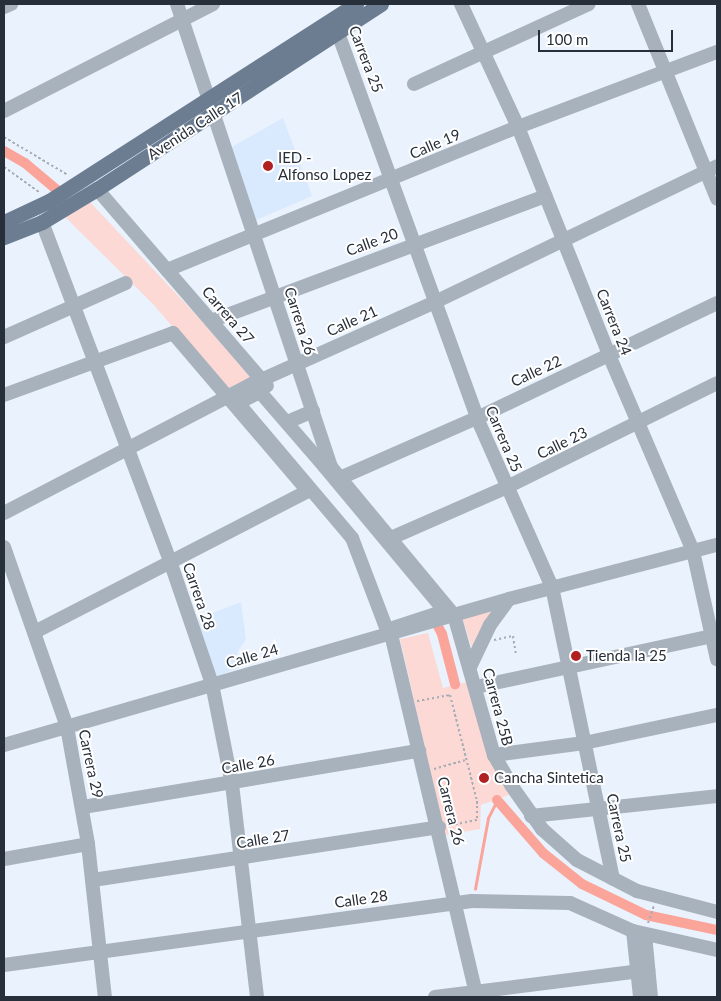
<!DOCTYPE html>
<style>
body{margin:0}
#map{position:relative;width:721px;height:1001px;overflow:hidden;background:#e9f2fd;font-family:Lato,sans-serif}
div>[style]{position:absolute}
.built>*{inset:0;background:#d9e9fe}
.green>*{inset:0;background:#fdd9d5}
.stream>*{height:2.5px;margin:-1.25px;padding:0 1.25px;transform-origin:1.25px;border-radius:1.25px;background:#faa49a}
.canal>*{height:10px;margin:-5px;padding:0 5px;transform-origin:5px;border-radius:5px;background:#faa49a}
.path>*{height:2px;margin-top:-1px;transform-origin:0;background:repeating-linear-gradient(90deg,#a3acb7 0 2.5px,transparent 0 5px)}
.minor>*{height:14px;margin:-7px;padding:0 7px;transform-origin:7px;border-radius:7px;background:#a8b2bd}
.major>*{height:15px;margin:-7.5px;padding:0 7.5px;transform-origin:7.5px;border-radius:7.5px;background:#6c7d92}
.dots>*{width:14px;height:14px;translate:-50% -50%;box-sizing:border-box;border:2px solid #fff;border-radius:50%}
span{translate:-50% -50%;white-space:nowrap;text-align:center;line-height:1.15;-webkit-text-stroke:4px #fff;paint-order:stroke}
.street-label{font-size:15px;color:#272f3a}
.poi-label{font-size:15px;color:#272f3a}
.left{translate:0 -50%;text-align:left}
.frame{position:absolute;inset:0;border:5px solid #272f3a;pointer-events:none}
.scale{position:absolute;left:538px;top:30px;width:135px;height:22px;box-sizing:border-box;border:2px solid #272f3a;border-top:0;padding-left:6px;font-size:15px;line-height:18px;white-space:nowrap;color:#272f3a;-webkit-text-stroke:4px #fff;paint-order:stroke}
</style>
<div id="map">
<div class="built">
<div style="clip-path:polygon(283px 118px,312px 196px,256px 220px,230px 148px)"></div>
<div style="clip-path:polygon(241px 602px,246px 640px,237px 652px,239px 668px,217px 676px,197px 619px)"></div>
</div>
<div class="green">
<div style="clip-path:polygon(89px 201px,201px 320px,250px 377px,247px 380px,226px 389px,153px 304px,64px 216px)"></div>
<div style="clip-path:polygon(496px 609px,474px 654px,462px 618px)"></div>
<div style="clip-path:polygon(428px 633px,443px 688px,467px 682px,485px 747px,509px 795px,481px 805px,480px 829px,445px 835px,400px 639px)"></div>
</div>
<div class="stream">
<div style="left:475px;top:889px;width:72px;rotate:-79.6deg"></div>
<div style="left:488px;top:818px;width:20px;rotate:-63deg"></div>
</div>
<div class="canal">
<div style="left:4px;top:151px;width:24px;rotate:30deg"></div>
<div style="left:25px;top:163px;width:51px;rotate:40.2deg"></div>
<div style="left:433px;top:617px;width:19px;rotate:62deg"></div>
<div style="left:442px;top:634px;width:52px;rotate:75.4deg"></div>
<div style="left:497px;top:800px;width:70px;rotate:49deg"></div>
<div style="left:543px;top:853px;width:50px;rotate:38.5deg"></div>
<div style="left:582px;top:884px;width:71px;rotate:25.8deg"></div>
<div style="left:646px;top:915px;width:73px;rotate:11.9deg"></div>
</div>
<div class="path">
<div style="left:4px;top:137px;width:74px;rotate:30.7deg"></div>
<div style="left:4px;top:167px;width:43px;rotate:35.5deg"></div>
<div style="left:494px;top:640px;width:19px;rotate:-12deg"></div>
<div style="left:513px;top:636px;width:18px;rotate:81deg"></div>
<div style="left:417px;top:701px;width:34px;rotate:-10deg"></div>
<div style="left:450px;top:695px;width:109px;rotate:75.7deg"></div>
<div style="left:477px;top:801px;width:19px;rotate:90deg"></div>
<div style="left:477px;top:820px;width:26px;rotate:169deg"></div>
<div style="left:434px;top:769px;width:32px;rotate:-16deg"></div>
<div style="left:648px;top:923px;width:18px;rotate:-71deg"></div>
</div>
<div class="minor">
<div style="left:177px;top:4px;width:488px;rotate:71.6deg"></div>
<div style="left:331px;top:467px;width:192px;rotate:50.3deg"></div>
<div style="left:454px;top:615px;width:146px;rotate:74.1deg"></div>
<div style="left:494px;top:755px;width:34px;rotate:60deg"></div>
<div style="left:511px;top:785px;width:54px;rotate:54.8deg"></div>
<div style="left:542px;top:829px;width:47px;rotate:41.5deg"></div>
<div style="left:577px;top:860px;width:68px;rotate:27.3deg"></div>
<div style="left:637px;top:891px;width:83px;rotate:14.7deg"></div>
<div style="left:461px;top:4px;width:136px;rotate:65.1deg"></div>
<div style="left:518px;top:127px;width:245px;rotate:68.2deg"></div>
<div style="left:609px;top:355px;width:213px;rotate:66.8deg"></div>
<div style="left:693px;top:551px;width:111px;rotate:77.5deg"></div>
<div style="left:638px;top:4px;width:210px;rotate:67.9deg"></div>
<div style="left:4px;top:7px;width:8px;rotate:-23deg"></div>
<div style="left:334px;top:22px;width:421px;rotate:70.1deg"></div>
<div style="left:477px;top:418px;width:185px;rotate:66.1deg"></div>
<div style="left:552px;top:587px;width:298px;rotate:78.2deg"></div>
<div style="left:414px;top:84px;width:192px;rotate:-24.6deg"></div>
<div style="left:4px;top:111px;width:235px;rotate:-27.1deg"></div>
<div style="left:97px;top:189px;width:260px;rotate:49.2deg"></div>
<div style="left:42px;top:222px;width:366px;rotate:69.3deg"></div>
<div style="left:171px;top:564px;width:127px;rotate:71.1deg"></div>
<div style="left:212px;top:684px;width:102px;rotate:78.7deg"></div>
<div style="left:232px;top:784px;width:214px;rotate:83.3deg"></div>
<div style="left:167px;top:270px;width:379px;rotate:-22.2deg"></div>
<div style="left:518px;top:127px;width:213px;rotate:-20.7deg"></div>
<div style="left:211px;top:321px;width:357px;rotate:-20.5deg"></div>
<div style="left:4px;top:337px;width:133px;rotate:-23.9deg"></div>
<div style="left:260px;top:392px;width:98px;rotate:49.1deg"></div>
<div style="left:324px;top:466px;width:189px;rotate:50.2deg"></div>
<div style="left:445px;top:611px;width:61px;rotate:161.9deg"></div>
<div style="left:387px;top:630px;width:98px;rotate:-110.8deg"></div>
<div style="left:352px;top:538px;width:177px;rotate:-130.2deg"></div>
<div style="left:238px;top:403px;width:25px;rotate:-27deg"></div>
<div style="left:4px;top:395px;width:180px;rotate:-20.1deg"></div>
<div style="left:173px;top:333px;width:208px;rotate:49.5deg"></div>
<div style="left:308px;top:491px;width:307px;rotate:152.7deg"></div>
<div style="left:292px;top:420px;width:23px;rotate:-23deg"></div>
<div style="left:340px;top:478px;width:150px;rotate:-23.7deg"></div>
<div style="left:477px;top:418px;width:266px;rotate:-25.6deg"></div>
<div style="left:4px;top:513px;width:280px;rotate:-27.5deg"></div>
<div style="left:252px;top:384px;width:201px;rotate:-24.1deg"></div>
<div style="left:435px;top:302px;width:313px;rotate:-25.7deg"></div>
<div style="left:391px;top:538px;width:127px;rotate:-23.7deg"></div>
<div style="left:507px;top:487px;width:234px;rotate:-26.3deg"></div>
<div style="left:4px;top:547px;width:191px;rotate:70.7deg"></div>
<div style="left:67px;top:727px;width:119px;rotate:79.8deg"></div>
<div style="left:88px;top:844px;width:154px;rotate:83.7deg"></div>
<div style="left:391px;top:634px;width:373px;rotate:76.7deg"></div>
<div style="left:470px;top:667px;width:47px;rotate:-64.5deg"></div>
<div style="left:490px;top:625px;width:32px;rotate:-54deg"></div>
<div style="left:476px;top:687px;width:247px;rotate:-12.2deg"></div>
<div style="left:4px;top:745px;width:526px;rotate:-16.13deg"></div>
<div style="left:509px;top:599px;width:215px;rotate:-14.6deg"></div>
<div style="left:494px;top:755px;width:91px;rotate:-7.6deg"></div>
<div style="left:584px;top:743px;width:136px;rotate:-11.9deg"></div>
<div style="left:83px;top:807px;width:341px;rotate:-9.5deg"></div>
<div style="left:531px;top:816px;width:187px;rotate:-6.1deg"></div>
<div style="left:4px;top:859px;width:85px;rotate:-10.1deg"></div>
<div style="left:93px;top:880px;width:350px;rotate:-8.7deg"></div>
<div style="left:633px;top:931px;width:66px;rotate:83.9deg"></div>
<div style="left:645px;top:934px;width:63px;rotate:84.6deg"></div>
<div style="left:4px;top:965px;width:472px;rotate:-7.8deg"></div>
<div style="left:472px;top:901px;width:98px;rotate:1.2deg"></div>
<div style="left:570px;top:903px;width:69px;rotate:24deg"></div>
<div style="left:633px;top:931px;width:86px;rotate:12.7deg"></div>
<div style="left:435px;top:997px;width:215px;rotate:-7.2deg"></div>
</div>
<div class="major">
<div style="left:4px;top:222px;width:50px;rotate:-25deg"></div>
<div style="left:49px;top:201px;width:365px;rotate:-32.7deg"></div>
<div style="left:4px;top:237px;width:41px;rotate:-21.5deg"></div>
<div style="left:42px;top:222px;width:64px;rotate:-31deg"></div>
<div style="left:97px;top:189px;width:339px;rotate:-33.1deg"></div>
</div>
<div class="dots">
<div style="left:268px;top:166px;background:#b12122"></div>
<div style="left:576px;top:656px;background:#b12122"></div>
<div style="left:484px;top:778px;background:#b12122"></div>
</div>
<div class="street-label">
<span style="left:366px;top:59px;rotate:69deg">Carrera 25</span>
<span style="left:195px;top:126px;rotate:-33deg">Avenida Calle 17</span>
<span style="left:435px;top:144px;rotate:-23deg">Calle 19</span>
<span style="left:372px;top:242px;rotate:-20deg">Calle 20</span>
<span style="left:228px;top:315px;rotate:49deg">Carrera 27</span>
<span style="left:300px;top:321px;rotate:72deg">Carrera 26</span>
<span style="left:352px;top:321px;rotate:-24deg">Calle 21</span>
<span style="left:614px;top:322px;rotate:68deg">Carrera 24</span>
<span style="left:536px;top:371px;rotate:-25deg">Calle 22</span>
<span style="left:504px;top:439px;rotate:67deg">Carrera 25</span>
<span style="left:562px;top:443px;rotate:-26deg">Calle 23</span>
<span style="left:199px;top:596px;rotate:71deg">Carrera 28</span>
<span style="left:252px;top:656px;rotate:-16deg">Calle 24</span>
<span style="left:498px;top:707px;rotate:75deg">Carrera 25B</span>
<span style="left:91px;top:764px;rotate:78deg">Carrera 29</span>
<span style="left:248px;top:764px;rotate:-10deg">Calle 26</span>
<span style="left:451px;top:811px;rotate:76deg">Carrera 26</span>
<span style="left:619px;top:828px;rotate:78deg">Carrera 25</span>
<span style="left:263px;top:839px;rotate:-9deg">Calle 27</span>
<span style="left:361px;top:899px;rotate:-8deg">Calle 28</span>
</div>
<div class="poi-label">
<span class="left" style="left:278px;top:166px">IED -<br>Alfonso Lopez</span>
<span class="left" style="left:586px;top:656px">Tienda la 25</span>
<span class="left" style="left:494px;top:778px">Cancha Sintetica</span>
</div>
<div class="frame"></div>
<div class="scale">100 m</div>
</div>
